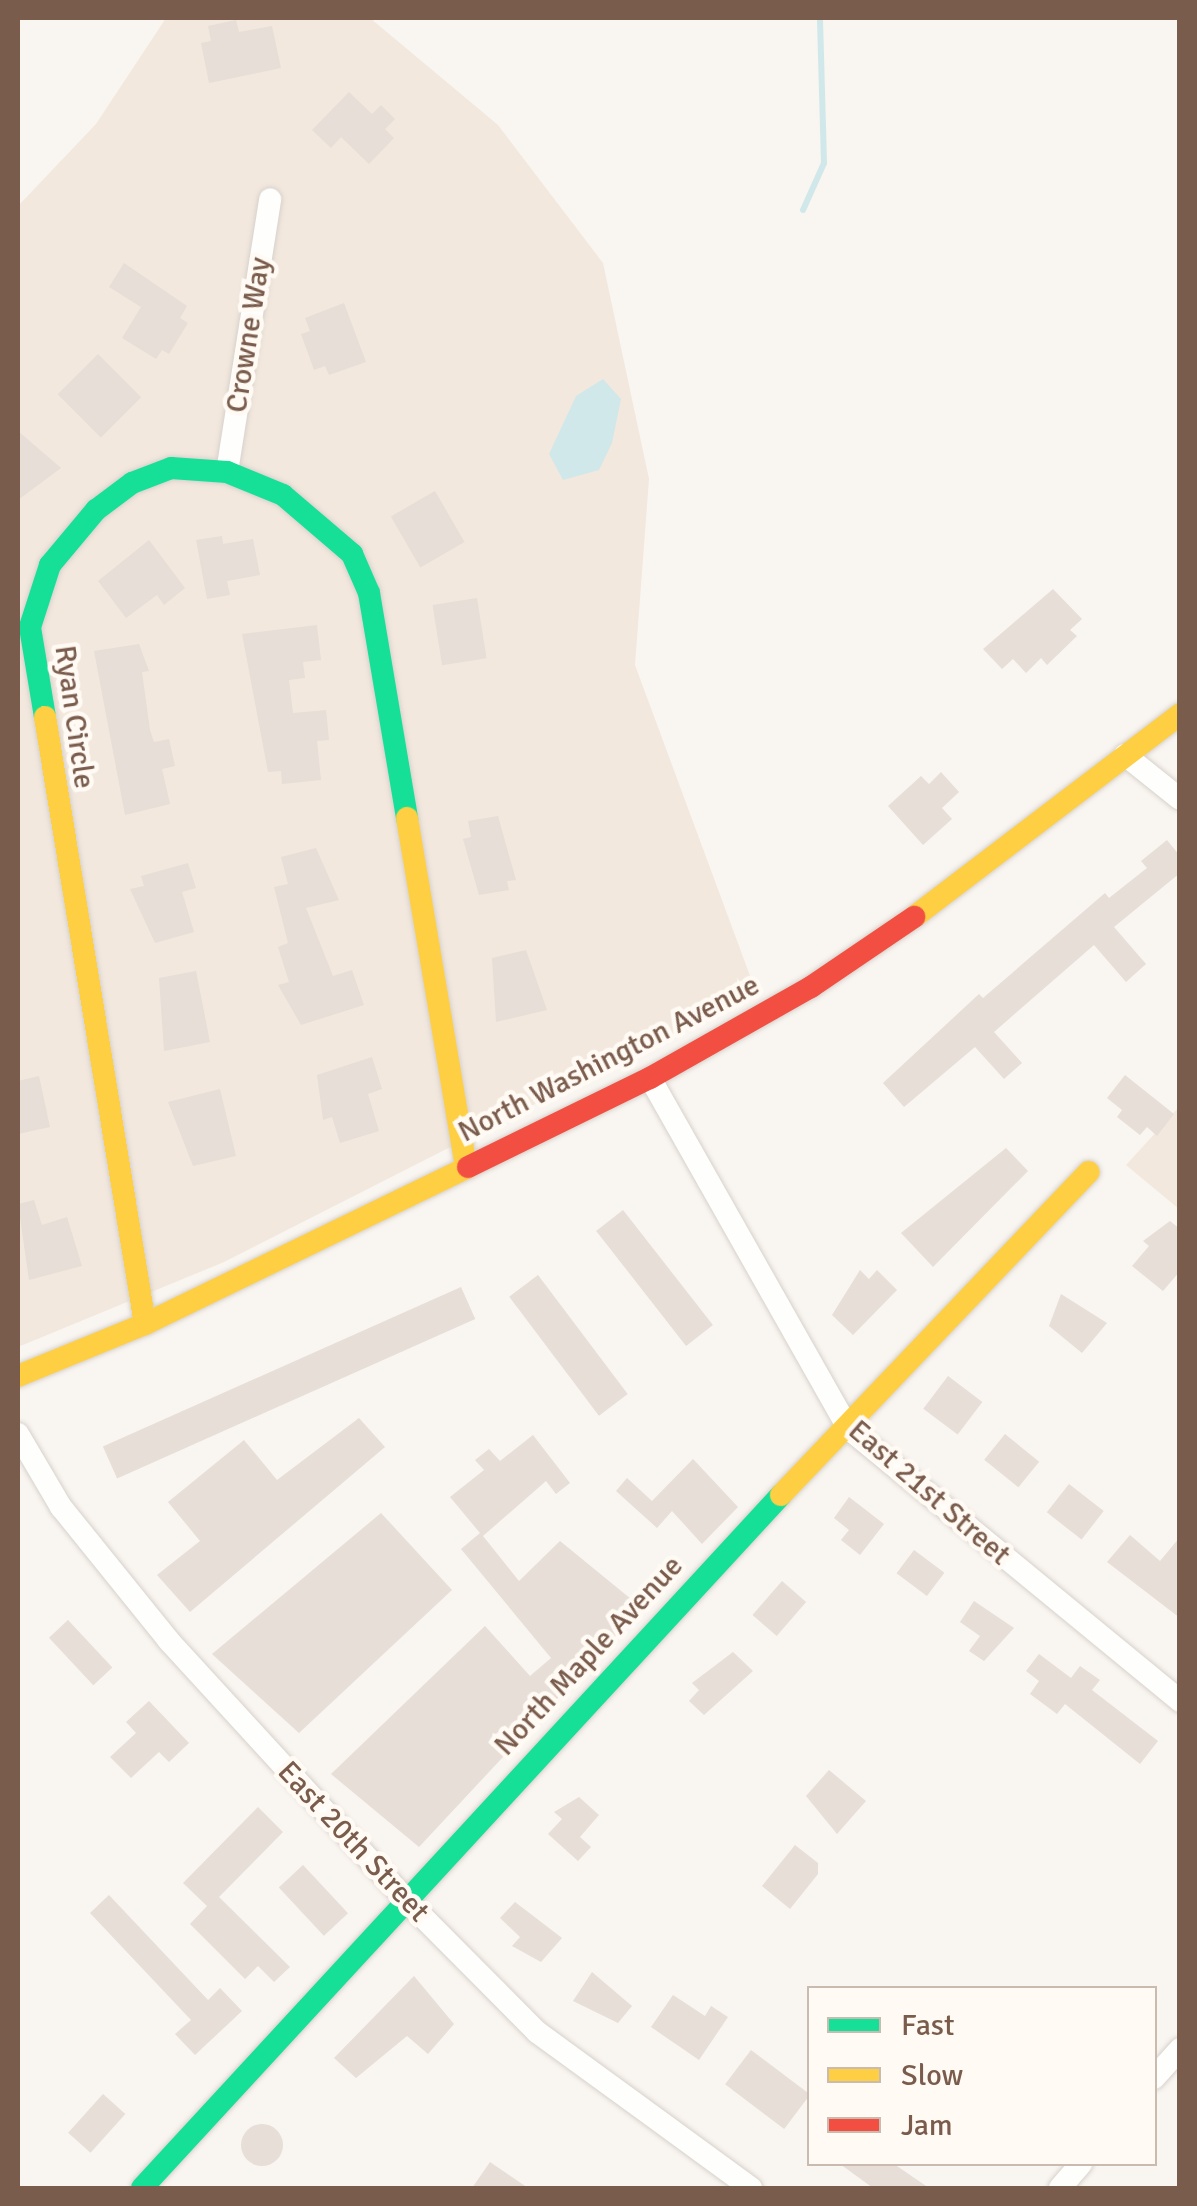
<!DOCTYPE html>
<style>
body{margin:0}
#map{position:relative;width:1197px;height:2206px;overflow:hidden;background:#f9f5f0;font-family:Signika,sans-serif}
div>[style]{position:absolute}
.residential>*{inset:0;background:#f2e8de}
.water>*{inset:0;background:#d0e8ea}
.stream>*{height:6px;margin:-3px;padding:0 3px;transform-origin:3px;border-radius:3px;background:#d0e8ea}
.building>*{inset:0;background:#e6ded7;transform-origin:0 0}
.round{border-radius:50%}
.roads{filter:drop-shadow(0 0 2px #d7d1cb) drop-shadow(0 0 2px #d7d1cb)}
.street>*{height:22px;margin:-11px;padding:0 11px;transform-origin:11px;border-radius:11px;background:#fefefd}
.fast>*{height:22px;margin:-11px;padding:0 11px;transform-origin:11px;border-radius:11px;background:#16e098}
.slow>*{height:22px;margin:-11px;padding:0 11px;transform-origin:11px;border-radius:11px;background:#ffcf43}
.jam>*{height:22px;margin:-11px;padding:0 11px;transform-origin:11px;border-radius:11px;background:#f24e42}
span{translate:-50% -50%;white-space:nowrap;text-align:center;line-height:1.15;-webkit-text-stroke:9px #fffaf3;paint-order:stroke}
.street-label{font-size:30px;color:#7a5c4d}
.frame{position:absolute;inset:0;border:20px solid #7a5c4d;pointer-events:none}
.legend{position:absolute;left:807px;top:1986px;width:350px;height:180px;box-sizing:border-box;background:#fffaf3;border:2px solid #cabbb1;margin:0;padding:12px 18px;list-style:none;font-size:30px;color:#7a5c4d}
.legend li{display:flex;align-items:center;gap:20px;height:50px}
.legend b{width:50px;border:2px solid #cabbb1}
</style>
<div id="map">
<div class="residential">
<div style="clip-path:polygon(166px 18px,370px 18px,498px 125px,603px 263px,649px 479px,635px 665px,756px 992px,224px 1262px,18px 1347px,18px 206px,96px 124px)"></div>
<div style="clip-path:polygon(1179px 1107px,1179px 1209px,1126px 1165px)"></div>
</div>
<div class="water">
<div style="clip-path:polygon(603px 379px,621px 399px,612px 443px,599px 470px,563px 480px,549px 454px,576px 396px)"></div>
</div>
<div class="stream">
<div style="left:803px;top:210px;width:51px;rotate:-65.9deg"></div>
<div style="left:824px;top:163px;width:145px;rotate:-91.6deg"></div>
</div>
<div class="building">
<div style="clip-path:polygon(236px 20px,239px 32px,272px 26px,281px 68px,209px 83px,201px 43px,211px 41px,208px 26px)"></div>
<div style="clip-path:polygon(349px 92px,372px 114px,381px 105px,395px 119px,385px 129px,394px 138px,369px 164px,341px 137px,331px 148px,312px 130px)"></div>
<div style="clip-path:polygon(124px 263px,187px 306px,180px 318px,188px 323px,169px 354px,162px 350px,156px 359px,122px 338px,141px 307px,109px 287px)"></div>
<div style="clip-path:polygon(344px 303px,366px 362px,329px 375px,325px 366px,314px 370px,301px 334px,310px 331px,305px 318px)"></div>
<div style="left:98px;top:354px;width:61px;height:57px;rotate:45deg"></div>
<div style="clip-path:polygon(18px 431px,61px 468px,18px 500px)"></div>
<div style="left:435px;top:491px;width:59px;height:51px;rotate:60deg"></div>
<div style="clip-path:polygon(222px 536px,223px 544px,253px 539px,260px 575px,227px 581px,230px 595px,207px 599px,196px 540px)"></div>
<div style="clip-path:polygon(149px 540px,185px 588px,164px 605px,157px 595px,126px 618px,98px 581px)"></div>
<div style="clip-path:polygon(1053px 589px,1082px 619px,1070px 630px,1077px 636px,1047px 665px,1041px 658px,1026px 673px,1013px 659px,1002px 669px,983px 649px)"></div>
<div style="left:477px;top:598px;width:61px;height:45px;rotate:81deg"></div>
<div style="clip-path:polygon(317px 625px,321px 660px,303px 662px,305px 678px,289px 680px,293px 713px,326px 710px,329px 740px,317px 741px,321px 780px,282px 784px,281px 771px,268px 772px,242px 634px)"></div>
<div style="clip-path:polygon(139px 644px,149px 671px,142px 672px,150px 730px,154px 742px,169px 739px,175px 766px,162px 769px,170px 804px,125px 815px,94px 651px)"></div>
<div style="clip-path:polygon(941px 772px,959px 792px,942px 808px,952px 819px,923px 845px,888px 806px,921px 776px,929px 784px)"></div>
<div style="clip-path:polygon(498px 816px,516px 880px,507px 881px,509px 890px,479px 895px,463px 839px,471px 837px,468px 821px)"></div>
<div style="clip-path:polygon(1167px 840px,1180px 856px,1180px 873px,1114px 927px,1146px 964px,1126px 982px,1094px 945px,994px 1032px,1022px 1063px,1004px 1079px,975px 1047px,904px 1107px,883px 1083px,979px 994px,983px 998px,1105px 893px,1109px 898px,1147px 868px,1141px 861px)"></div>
<div style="clip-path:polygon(316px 848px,339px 900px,306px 908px,333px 976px,352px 970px,364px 1005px,301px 1025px,278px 985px,289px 982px,278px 947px,288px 943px,274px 887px,288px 884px,281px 857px)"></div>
<div style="clip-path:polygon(188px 863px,196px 888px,182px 892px,194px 932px,155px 943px,130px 889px,144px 886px,141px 876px)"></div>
<div style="clip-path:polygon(526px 950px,547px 1010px,496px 1022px,492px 958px)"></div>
<div style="clip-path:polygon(196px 971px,210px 1042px,164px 1051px,159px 978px)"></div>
<div style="clip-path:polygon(372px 1057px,382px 1089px,368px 1094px,379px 1131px,340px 1143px,332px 1117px,323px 1120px,317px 1075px)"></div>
<div style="clip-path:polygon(1125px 1075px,1174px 1114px,1157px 1136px,1147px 1127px,1140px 1135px,1117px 1117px,1122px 1110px,1107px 1098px)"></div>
<div style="clip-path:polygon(39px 1076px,50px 1127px,18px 1134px,18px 1081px)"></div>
<div style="clip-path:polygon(220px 1089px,236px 1156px,193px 1166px,168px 1102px)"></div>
<div style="clip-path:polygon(1006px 1148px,1028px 1171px,933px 1267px,901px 1233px)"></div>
<div style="clip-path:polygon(34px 1200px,42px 1225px,67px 1217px,82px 1266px,29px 1280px,18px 1204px)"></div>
<div style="left:623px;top:1210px;width:146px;height:34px;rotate:52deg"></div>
<div style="clip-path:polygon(1170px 1221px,1180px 1229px,1180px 1271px,1163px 1291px,1132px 1266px,1149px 1246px,1143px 1241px)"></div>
<div style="clip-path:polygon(860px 1270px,869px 1279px,877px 1270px,897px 1290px,853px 1335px,832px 1315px)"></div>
<div style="left:538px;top:1275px;width:149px;height:36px;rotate:53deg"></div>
<div style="left:461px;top:1287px;width:35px;height:392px;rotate:66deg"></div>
<div style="clip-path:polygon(1061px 1294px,1107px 1323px,1082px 1353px,1049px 1326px)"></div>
<div style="left:948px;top:1376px;width:43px;height:41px;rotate:37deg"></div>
<div style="clip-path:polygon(359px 1418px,385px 1447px,190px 1612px,157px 1575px,200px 1541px,168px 1502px,244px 1440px,277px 1480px)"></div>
<div style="left:1005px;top:1434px;width:44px;height:33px;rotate:39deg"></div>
<div style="clip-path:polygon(533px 1435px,570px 1483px,556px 1494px,546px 1481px,483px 1536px,519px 1581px,560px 1541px,642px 1608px,419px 1847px,331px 1774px,485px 1626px,530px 1676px,551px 1658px,461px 1549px,480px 1533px,450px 1497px,484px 1470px,475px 1460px,489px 1449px,500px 1461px)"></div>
<div style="clip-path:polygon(693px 1459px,738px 1507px,702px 1544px,672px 1511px,657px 1528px,616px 1491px,627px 1478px,652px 1501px)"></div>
<div style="left:1069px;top:1484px;width:44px;height:36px;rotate:38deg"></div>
<div style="clip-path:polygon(849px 1497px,884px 1524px,860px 1555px,841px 1540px,849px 1530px,834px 1518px)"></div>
<div style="clip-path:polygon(381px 1513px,452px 1590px,299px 1733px,212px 1654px)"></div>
<div style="clip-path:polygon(1130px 1535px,1160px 1561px,1180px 1537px,1180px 1618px,1107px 1562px)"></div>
<div style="left:914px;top:1550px;width:38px;height:29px;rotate:37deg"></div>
<div style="left:782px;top:1581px;width:32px;height:45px;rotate:41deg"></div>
<div style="clip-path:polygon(974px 1601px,1014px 1628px,984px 1661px,969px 1651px,980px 1636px,960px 1622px)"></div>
<div style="left:68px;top:1620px;width:65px;height:26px;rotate:47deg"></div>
<div style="clip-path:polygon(733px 1652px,753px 1671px,704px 1715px,689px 1701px,699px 1690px,692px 1683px)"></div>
<div style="clip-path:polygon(1039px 1654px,1071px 1678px,1080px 1666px,1100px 1680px,1092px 1690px,1158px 1741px,1140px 1764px,1065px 1704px,1057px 1714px,1030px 1694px,1039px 1681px,1026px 1671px)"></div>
<div style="clip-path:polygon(149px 1701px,189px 1743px,169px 1762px,159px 1752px,131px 1778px,110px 1757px,136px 1733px,126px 1722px)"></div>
<div style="clip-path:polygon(829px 1770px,866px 1801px,837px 1834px,806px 1796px)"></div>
<div style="clip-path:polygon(579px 1797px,599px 1815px,580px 1837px,591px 1847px,578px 1861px,548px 1834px,562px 1819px,554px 1812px)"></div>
<div style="clip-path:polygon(258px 1807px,283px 1832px,219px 1897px,290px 1967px,274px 1982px,258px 1966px,245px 1979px,190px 1924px,207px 1906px,183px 1883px)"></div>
<div style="clip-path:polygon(795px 1845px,818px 1863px,818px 1874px,790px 1909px,762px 1886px)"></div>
<div style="left:303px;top:1865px;width:66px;height:33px;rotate:47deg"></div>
<div style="clip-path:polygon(109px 1895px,208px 2000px,220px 1988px,242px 2011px,195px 2055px,175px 2034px,191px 2020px,90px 1913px)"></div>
<div style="clip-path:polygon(515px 1902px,562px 1938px,541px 1962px,512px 1946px,520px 1937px,500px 1918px)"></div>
<div style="clip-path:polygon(592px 1972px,632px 2006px,618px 2023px,573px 2001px)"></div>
<div style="clip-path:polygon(414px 1976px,454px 2024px,428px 2054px,407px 2036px,356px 2078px,334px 2058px)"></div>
<div style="clip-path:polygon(673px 1995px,705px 2016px,711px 2006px,728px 2017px,699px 2060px,651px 2027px)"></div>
<div style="left:751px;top:2050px;width:74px;height:43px;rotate:37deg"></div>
<div style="left:103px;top:2094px;width:30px;height:52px;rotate:42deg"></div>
<div class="round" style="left:241px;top:2124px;width:42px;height:42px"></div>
<div style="clip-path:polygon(490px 2162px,528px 2188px,472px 2188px)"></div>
<div style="clip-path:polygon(840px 2164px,894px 2164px,929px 2188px,873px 2188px)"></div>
</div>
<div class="roads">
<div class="street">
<div style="left:227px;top:472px;width:276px;rotate:-81deg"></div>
<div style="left:1125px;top:755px;width:70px;rotate:38.7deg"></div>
<div style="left:650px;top:1078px;width:402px;rotate:60.5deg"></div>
<div style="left:848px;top:1428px;width:430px;rotate:39.4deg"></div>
<div style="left:18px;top:1434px;width:85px;rotate:59.5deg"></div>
<div style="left:61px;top:1507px;width:172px;rotate:51.1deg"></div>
<div style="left:169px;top:1641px;width:354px;rotate:47.5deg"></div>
<div style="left:408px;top:1902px;width:183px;rotate:45.2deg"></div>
<div style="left:537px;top:2032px;width:265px;rotate:36.1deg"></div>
<div style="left:1154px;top:2078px;width:39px;rotate:-48deg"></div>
<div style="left:1060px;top:2188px;width:32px;rotate:-49deg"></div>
</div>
<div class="fast">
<div style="left:45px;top:717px;width:91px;rotate:-99.5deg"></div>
<div style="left:30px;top:627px;width:65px;rotate:-72.1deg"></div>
<div style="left:50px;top:565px;width:72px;rotate:-50.1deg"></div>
<div style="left:96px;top:510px;width:45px;rotate:-36.9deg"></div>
<div style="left:132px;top:483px;width:42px;rotate:-21deg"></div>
<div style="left:171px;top:468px;width:56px;rotate:4.1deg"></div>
<div style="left:227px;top:472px;width:61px;rotate:22.3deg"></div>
<div style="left:283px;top:495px;width:91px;rotate:40.5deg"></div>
<div style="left:352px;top:554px;width:43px;rotate:66.4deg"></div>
<div style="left:369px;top:593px;width:228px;rotate:80.4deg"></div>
<div style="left:142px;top:2188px;width:943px;rotate:-47.32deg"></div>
</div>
<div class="slow">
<div style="left:45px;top:717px;width:615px;rotate:80.64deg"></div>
<div style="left:407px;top:818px;width:355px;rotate:80.4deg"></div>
<div style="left:914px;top:917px;width:335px;rotate:-37.3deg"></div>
<div style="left:18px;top:1376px;width:137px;rotate:-22.3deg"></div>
<div style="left:145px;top:1324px;width:359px;rotate:-25.9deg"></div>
<div style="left:781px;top:1495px;width:446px;rotate:-46.4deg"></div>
</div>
<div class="jam">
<div style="left:468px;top:1167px;width:203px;rotate:-26.1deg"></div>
<div style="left:650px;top:1078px;width:185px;rotate:-29.5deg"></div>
<div style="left:811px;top:987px;width:125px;rotate:-34.2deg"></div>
</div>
</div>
<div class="street-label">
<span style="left:249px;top:335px;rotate:-81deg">Crowne Way</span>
<span style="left:74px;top:717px;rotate:82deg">Ryan Circle</span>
<span style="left:609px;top:1059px;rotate:-27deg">North Washington Avenue</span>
<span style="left:929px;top:1493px;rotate:41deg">East 21st Street</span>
<span style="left:589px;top:1656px;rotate:-47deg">North Maple Avenue</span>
<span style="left:353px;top:1842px;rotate:47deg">East 20th Street</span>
</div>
<div class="frame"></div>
<ul class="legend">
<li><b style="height:12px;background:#16e098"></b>Fast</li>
<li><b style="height:12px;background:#ffcf43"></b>Slow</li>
<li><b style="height:12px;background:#f24e42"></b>Jam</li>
</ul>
</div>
